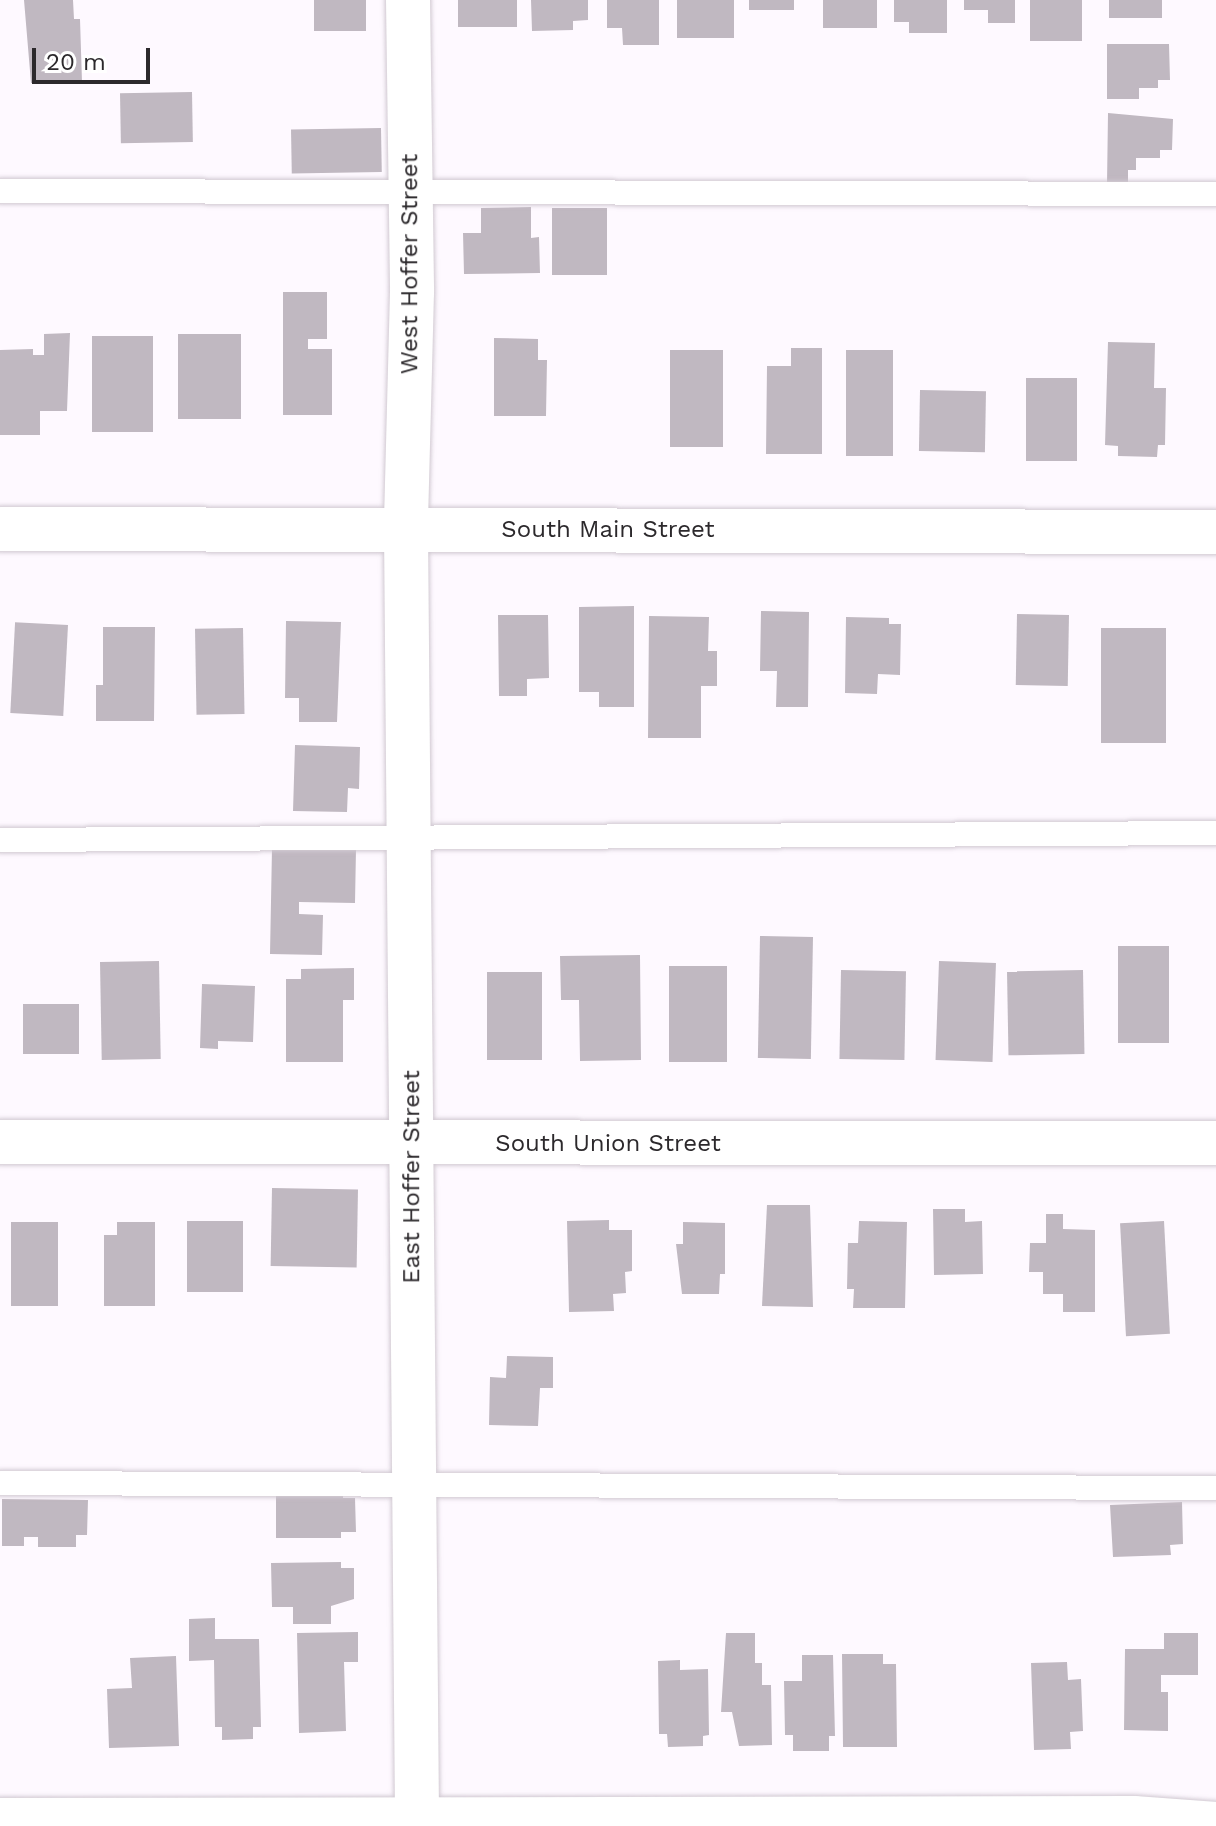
<!DOCTYPE html>
<style>
body{margin:0}
#map{position:relative;width:1216px;height:1826px;overflow:hidden;background:#fef9ff;font-family:"Work Sans",sans-serif}
div>[style]{position:absolute}
.building>*{inset:0;background:#c0b8c1;transform-origin:0 0}
.roads{filter:drop-shadow(0 0 2px #d1c9d2) drop-shadow(0 0 2px #d1c9d2)}
.service>*{height:24px;margin:-12px;padding:0 12px;transform-origin:12px;border-radius:12px;background:#fff}
.minor>*{height:44px;margin:-22px;padding:0 22px;transform-origin:22px;border-radius:22px;background:#fff}
span{translate:-50% -50%;white-space:nowrap;text-align:center;line-height:1.15;-webkit-text-stroke:6px #fff;paint-order:stroke}
.street-label{font-size:24px;color:#2c292c}
.scale{position:absolute;left:32px;top:48px;width:118px;height:36px;box-sizing:border-box;border:4px solid #2c292c;border-top:0;padding-left:10px;font-size:24px;line-height:28px;white-space:nowrap;color:#2c292c;-webkit-text-stroke:6px #fff;paint-order:stroke}
</style>
<div id="map">
<div class="building">
<div style="clip-path:polygon(24px 0,73px 0,74px 19px,80px 19px,82px 82px,31px 83px)"></div>
<div style="left:314px;top:0;width:52px;height:31px"></div>
<div style="left:458px;top:0;width:59px;height:27px"></div>
<div style="clip-path:polygon(531px 0,588px 0,588px 20px,573px 21px,573px 30px,532px 31px)"></div>
<div style="clip-path:polygon(607px 0,659px 0,659px 45px,623px 45px,622px 28px,607px 28px)"></div>
<div style="left:677px;top:0;width:57px;height:38px"></div>
<div style="left:749px;top:0;width:45px;height:10px"></div>
<div style="left:823px;top:0;width:54px;height:28px"></div>
<div style="clip-path:polygon(894px 0,947px 0,947px 33px,909px 33px,909px 22px,894px 22px)"></div>
<div style="clip-path:polygon(964px 0,1015px 0,1015px 23px,988px 23px,988px 10px,964px 10px)"></div>
<div style="left:1030px;top:0;width:52px;height:41px"></div>
<div style="left:1109px;top:0;width:53px;height:18px"></div>
<div style="clip-path:polygon(1107px 44px,1169px 44px,1170px 80px,1158px 80px,1158px 88px,1139px 88px,1139px 99px,1107px 99px)"></div>
<div style="left:192px;top:92px;width:50px;height:72px;rotate:89deg"></div>
<div style="clip-path:polygon(1108px 113px,1173px 119px,1172px 150px,1160px 150px,1160px 158px,1136px 158px,1136px 170px,1128px 170px,1128px 184px,1107px 184px)"></div>
<div style="left:381px;top:128px;width:44px;height:90px;rotate:89deg"></div>
<div style="clip-path:polygon(531px 207px,531px 238px,539px 237px,540px 273px,464px 274px,463px 233px,481px 233px,481px 208px)"></div>
<div style="left:552px;top:208px;width:55px;height:67px"></div>
<div style="clip-path:polygon(283px 292px,327px 292px,327px 339px,308px 339px,308px 349px,332px 349px,332px 415px,283px 415px)"></div>
<div style="clip-path:polygon(70px 333px,67px 411px,40px 411px,40px 435px,0 435px,0 350px,33px 349px,33px 355px,44px 355px,44px 334px)"></div>
<div style="left:178px;top:334px;width:63px;height:85px"></div>
<div style="left:92px;top:336px;width:61px;height:96px"></div>
<div style="clip-path:polygon(494px 338px,538px 339px,538px 360px,547px 360px,546px 416px,494px 416px)"></div>
<div style="clip-path:polygon(1108px 342px,1155px 343px,1154px 388px,1166px 388px,1165px 445px,1158px 445px,1157px 457px,1118px 456px,1118px 446px,1105px 445px)"></div>
<div style="clip-path:polygon(791px 348px,822px 348px,822px 454px,766px 454px,767px 366px,791px 366px)"></div>
<div style="left:670px;top:350px;width:53px;height:97px"></div>
<div style="left:846px;top:350px;width:47px;height:106px"></div>
<div style="left:1026px;top:378px;width:51px;height:83px"></div>
<div style="left:920px;top:390px;width:66px;height:61px;rotate:1deg"></div>
<div style="clip-path:polygon(634px 606px,634px 707px,599px 707px,599px 692px,579px 692px,579px 607px)"></div>
<div style="clip-path:polygon(761px 611px,809px 612px,808px 707px,776px 707px,777px 671px,760px 671px)"></div>
<div style="left:1017px;top:614px;width:52px;height:71px;rotate:1deg"></div>
<div style="clip-path:polygon(498px 615px,548px 615px,549px 678px,527px 679px,527px 696px,499px 696px)"></div>
<div style="clip-path:polygon(649px 616px,709px 617px,708px 651px,717px 651px,717px 686px,701px 686px,701px 738px,648px 738px)"></div>
<div style="clip-path:polygon(846px 617px,889px 618px,889px 624px,901px 624px,900px 675px,878px 674px,877px 694px,845px 693px)"></div>
<div style="clip-path:polygon(286px 621px,341px 622px,337px 722px,299px 722px,299px 698px,285px 698px)"></div>
<div style="left:68px;top:625px;width:91px;height:53px;rotate:93deg"></div>
<div style="clip-path:polygon(103px 627px,155px 627px,154px 721px,96px 721px,96px 685px,103px 685px)"></div>
<div style="left:243px;top:628px;width:86px;height:48px;rotate:89deg"></div>
<div style="left:1101px;top:628px;width:65px;height:115px"></div>
<div style="clip-path:polygon(295px 745px,360px 747px,359px 789px,348px 788px,347px 812px,293px 811px)"></div>
<div style="clip-path:polygon(272px 848px,356px 849px,355px 903px,299px 902px,299px 914px,323px 915px,322px 955px,270px 954px)"></div>
<div style="left:760px;top:936px;width:53px;height:122px;rotate:1deg"></div>
<div style="left:1118px;top:946px;width:51px;height:97px"></div>
<div style="clip-path:polygon(640px 955px,641px 1060px,580px 1061px,579px 1000px,561px 1000px,560px 956px)"></div>
<div style="left:159px;top:961px;width:98px;height:59px;rotate:89deg"></div>
<div style="left:939px;top:961px;width:57px;height:99px;rotate:2deg"></div>
<div style="left:727px;top:966px;width:96px;height:58px;rotate:90deg"></div>
<div style="clip-path:polygon(354px 968px,354px 1000px,343px 1000px,343px 1062px,286px 1062px,286px 979px,301px 979px,301px 969px)"></div>
<div style="left:841px;top:970px;width:65px;height:89px;rotate:1deg"></div>
<div style="left:1083px;top:970px;width:84px;height:76px;rotate:89deg"></div>
<div style="left:487px;top:972px;width:55px;height:88px"></div>
<div style="clip-path:polygon(202px 984px,255px 986px,253px 1042px,218px 1041px,218px 1049px,200px 1048px)"></div>
<div style="left:79px;top:1004px;width:50px;height:56px;rotate:90deg"></div>
<div style="left:272px;top:1188px;width:86px;height:78px;rotate:1deg"></div>
<div style="clip-path:polygon(767px 1205px,810px 1205px,813px 1307px,762px 1306px)"></div>
<div style="clip-path:polygon(933px 1209px,965px 1209px,965px 1222px,982px 1221px,983px 1274px,934px 1275px)"></div>
<div style="clip-path:polygon(1046px 1214px,1063px 1214px,1063px 1229px,1095px 1230px,1095px 1312px,1063px 1312px,1063px 1294px,1043px 1294px,1043px 1272px,1029px 1272px,1030px 1243px,1046px 1243px)"></div>
<div style="clip-path:polygon(609px 1220px,609px 1230px,632px 1230px,632px 1271px,625px 1272px,626px 1293px,613px 1294px,614px 1311px,569px 1312px,567px 1221px)"></div>
<div style="left:187px;top:1221px;width:56px;height:71px"></div>
<div style="clip-path:polygon(859px 1221px,907px 1222px,905px 1308px,853px 1308px,854px 1289px,847px 1289px,848px 1243px,858px 1243px)"></div>
<div style="left:1164px;top:1221px;width:113px;height:44px;rotate:87deg"></div>
<div style="left:11px;top:1222px;width:47px;height:84px"></div>
<div style="clip-path:polygon(117px 1222px,155px 1222px,155px 1306px,104px 1306px,104px 1235px,117px 1235px)"></div>
<div style="clip-path:polygon(683px 1222px,725px 1223px,725px 1274px,720px 1274px,719px 1294px,682px 1294px,676px 1244px,683px 1244px)"></div>
<div style="clip-path:polygon(507px 1356px,553px 1357px,553px 1388px,540px 1388px,538px 1426px,489px 1425px,490px 1377px,506px 1378px)"></div>
<div style="clip-path:polygon(343px 1488px,343px 1498px,355px 1498px,356px 1532px,341px 1532px,341px 1538px,276px 1538px,276px 1489px)"></div>
<div style="clip-path:polygon(2px 1499px,88px 1500px,87px 1535px,76px 1535px,76px 1547px,38px 1547px,38px 1537px,24px 1537px,24px 1546px,2px 1546px)"></div>
<div style="clip-path:polygon(1182px 1502px,1183px 1544px,1170px 1545px,1171px 1555px,1113px 1557px,1110px 1505px)"></div>
<div style="clip-path:polygon(341px 1562px,341px 1568px,354px 1568px,354px 1599px,331px 1606px,331px 1624px,293px 1624px,293px 1607px,272px 1607px,271px 1563px)"></div>
<div style="clip-path:polygon(215px 1618px,215px 1639px,259px 1639px,261px 1727px,253px 1727px,253px 1739px,222px 1740px,222px 1727px,215px 1727px,214px 1660px,189px 1661px,189px 1619px)"></div>
<div style="clip-path:polygon(358px 1632px,358px 1662px,344px 1662px,346px 1731px,299px 1733px,297px 1633px)"></div>
<div style="clip-path:polygon(726px 1633px,755px 1633px,755px 1663px,762px 1663px,762px 1685px,771px 1685px,772px 1745px,739px 1746px,732px 1712px,721px 1712px)"></div>
<div style="clip-path:polygon(1164px 1633px,1198px 1633px,1198px 1675px,1161px 1675px,1161px 1692px,1168px 1692px,1168px 1731px,1124px 1730px,1125px 1649px,1164px 1649px)"></div>
<div style="clip-path:polygon(842px 1654px,883px 1654px,883px 1664px,896px 1664px,897px 1747px,843px 1747px)"></div>
<div style="clip-path:polygon(802px 1655px,833px 1655px,835px 1736px,829px 1736px,829px 1751px,793px 1751px,793px 1735px,785px 1735px,784px 1681px,802px 1681px)"></div>
<div style="clip-path:polygon(176px 1656px,179px 1746px,109px 1748px,107px 1689px,132px 1688px,130px 1658px)"></div>
<div style="clip-path:polygon(680px 1660px,680px 1670px,708px 1669px,709px 1735px,703px 1736px,703px 1746px,668px 1747px,667px 1734px,659px 1734px,658px 1661px)"></div>
<div style="clip-path:polygon(1067px 1662px,1068px 1680px,1081px 1679px,1083px 1731px,1070px 1732px,1071px 1749px,1034px 1750px,1031px 1663px)"></div>
</div>
<div class="roads">
<div class="service">
<div style="left:0;top:191px;width:1216px;rotate:0.14deg"></div>
<div style="left:0;top:840px;width:1216px;rotate:-0.33deg"></div>
<div style="left:0;top:1483px;width:1216px;rotate:0.24deg"></div>
</div>
<div class="minor">
<div style="left:408px;top:0;width:292px;rotate:89.2deg"></div>
<div style="left:412px;top:292px;width:237px;rotate:91.5deg"></div>
<div style="left:406px;top:529px;width:1297px;rotate:89.51deg"></div>
<div style="left:0;top:529px;width:1216px;rotate:0.14deg"></div>
<div style="left:0;top:1142px;width:1216px;rotate:0.05deg"></div>
<div style="left:0;top:1820px;width:1134px;rotate:-0.1deg"></div>
<div style="left:1134px;top:1818px;width:82px;rotate:4.2deg"></div>
</div>
</div>
<div class="street-label">
<span style="left:410px;top:264px;rotate:-90deg">West Hoffer Street</span>
<span style="left:608px;top:530px">South Main Street</span>
<span style="left:608px;top:1144px">South Union Street</span>
<span style="left:412px;top:1177px;rotate:-90deg">East Hoffer Street</span>
</div>
<div class="scale">20 m</div>
</div>
